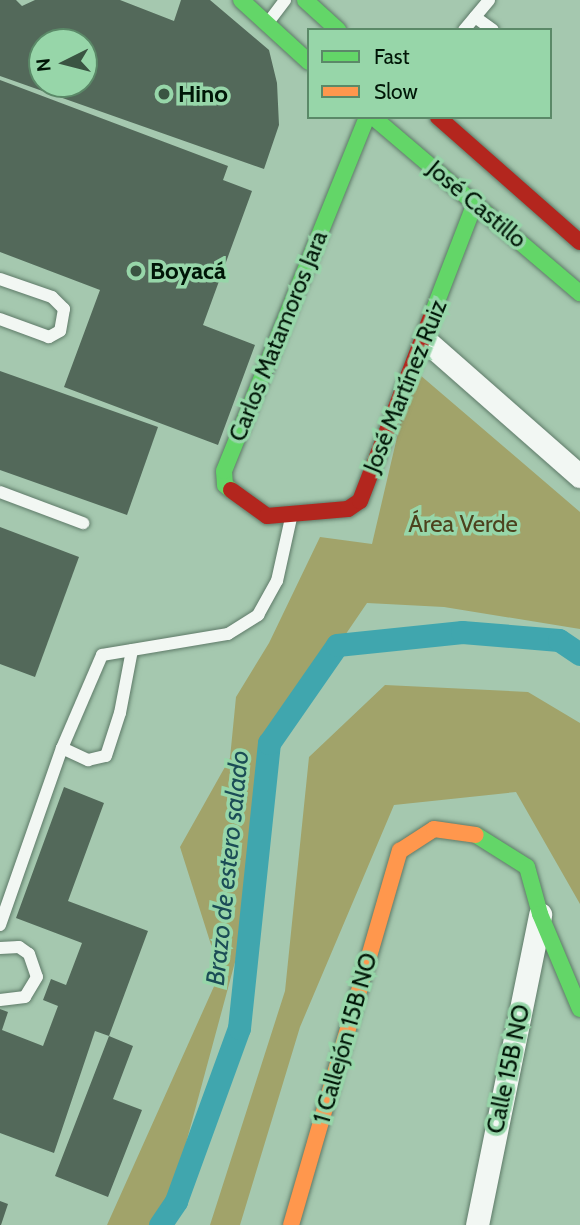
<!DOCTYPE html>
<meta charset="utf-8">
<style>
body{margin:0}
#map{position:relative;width:580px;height:1225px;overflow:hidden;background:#a5c8af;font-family:Cabin,sans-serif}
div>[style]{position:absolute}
.forest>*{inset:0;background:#a1a36a}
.canal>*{height:23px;margin:-11.5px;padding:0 11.5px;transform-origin:11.5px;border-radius:11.5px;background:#40a6ae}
.building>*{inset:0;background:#53695a}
.roads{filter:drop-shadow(0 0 2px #5e7a68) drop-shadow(0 0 2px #5e7a68)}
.lane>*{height:12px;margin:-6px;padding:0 6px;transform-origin:6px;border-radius:6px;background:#f2f7f3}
.street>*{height:23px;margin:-11.5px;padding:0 11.5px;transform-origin:11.5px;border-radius:11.5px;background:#f2f7f3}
.fast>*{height:16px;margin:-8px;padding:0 8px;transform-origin:8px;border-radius:8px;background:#63d668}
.slow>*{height:16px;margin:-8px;padding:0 8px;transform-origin:8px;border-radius:8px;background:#ff974d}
.jam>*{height:16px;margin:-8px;padding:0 8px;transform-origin:8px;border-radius:8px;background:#b3261e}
.dots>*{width:19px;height:19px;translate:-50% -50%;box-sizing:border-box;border:4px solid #97d6a9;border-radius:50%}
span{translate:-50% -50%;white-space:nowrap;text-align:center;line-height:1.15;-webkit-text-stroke:7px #97d6a9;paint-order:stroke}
.poi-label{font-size:24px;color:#001607;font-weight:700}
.left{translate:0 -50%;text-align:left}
.street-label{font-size:24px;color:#001607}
.park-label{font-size:24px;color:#4c421e}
.water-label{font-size:26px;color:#1b4c56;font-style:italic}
.legend{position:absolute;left:307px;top:28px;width:245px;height:91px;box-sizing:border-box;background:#97d6a9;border:2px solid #5b8968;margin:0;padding:9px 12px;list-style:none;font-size:21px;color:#001607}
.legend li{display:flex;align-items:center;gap:14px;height:35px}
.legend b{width:35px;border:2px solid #5b8968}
.north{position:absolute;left:28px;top:28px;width:70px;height:70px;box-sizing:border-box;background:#97d6a9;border:2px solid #5b8968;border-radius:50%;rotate:264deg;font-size:19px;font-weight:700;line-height:28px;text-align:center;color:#001607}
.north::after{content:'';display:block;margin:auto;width:24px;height:32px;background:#3a5442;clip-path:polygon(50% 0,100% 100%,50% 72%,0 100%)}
</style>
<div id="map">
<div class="forest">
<div style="clip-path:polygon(413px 369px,580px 512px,580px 629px,444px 607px,367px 603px,262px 757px,251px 903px,172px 1195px,156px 1225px,107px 1225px,220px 973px,180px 847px,230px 758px,236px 697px,269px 643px,320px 537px,372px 544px)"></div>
<div style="clip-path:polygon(385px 685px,528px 692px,580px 723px,580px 904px,516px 792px,394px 805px,300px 1027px,240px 1225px,210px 1225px,285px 991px,309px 757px)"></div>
</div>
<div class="canal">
<div style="left:160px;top:1225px;width:29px;rotate:-56deg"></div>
<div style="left:176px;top:1201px;width:184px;rotate:-70deg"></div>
<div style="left:239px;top:1028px;width:287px;rotate:-84deg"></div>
<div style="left:269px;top:743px;width:119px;rotate:-55.2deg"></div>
<div style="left:337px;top:645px;width:126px;rotate:-5.9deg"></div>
<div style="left:462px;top:632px;width:97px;rotate:4.7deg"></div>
<div style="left:559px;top:640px;width:25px;rotate:34deg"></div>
</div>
<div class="building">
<div style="clip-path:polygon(evenodd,0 0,16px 0,22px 6px,35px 0,120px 0,174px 21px,181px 0,210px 0,269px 50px,277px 83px,279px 125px,264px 169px,0 76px,0 0,42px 42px,84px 42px,84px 84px,42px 84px,42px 42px)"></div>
<div style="clip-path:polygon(0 80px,228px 166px,223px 180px,252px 191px,203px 325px,255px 345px,218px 445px,64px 387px,100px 290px,0 252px)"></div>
<div style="clip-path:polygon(0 371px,158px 427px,127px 515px,0 470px)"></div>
<div style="clip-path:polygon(0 527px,79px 557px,35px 677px,0 664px)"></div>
<div style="clip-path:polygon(64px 787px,104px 803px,68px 901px,148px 931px,109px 1036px,133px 1046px,113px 1099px,142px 1110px,108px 1197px,55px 1176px,109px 1036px,95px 1031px,54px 1153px,0 1133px,0 1009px,8px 1012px,2px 1030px,43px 1046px,58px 1006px,43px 1000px,51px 979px,66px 985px,82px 943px,16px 918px)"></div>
<div style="clip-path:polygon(0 1201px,8px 1204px,1px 1225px,0 1225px)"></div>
</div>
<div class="roads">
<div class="lane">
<div style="left:475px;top:17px;width:22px;rotate:36deg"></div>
<div style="left:267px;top:24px;width:30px;rotate:-53deg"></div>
<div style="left:464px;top:30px;width:39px;rotate:-50deg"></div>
<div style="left:0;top:279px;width:55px;rotate:19.1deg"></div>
<div style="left:52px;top:297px;width:17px;rotate:45deg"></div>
<div style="left:64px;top:309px;width:22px;rotate:100deg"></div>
<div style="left:60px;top:331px;width:13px;rotate:151deg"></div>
<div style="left:49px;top:337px;width:52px;rotate:-159.8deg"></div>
<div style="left:0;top:492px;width:89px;rotate:20.5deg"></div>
<div style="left:62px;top:748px;width:29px;rotate:25deg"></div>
<div style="left:88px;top:760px;width:18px;rotate:-13deg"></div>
<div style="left:106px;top:756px;width:45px;rotate:-72deg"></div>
<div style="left:120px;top:713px;width:64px;rotate:-79.2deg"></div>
<div style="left:0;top:925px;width:188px;rotate:-70.7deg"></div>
<div style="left:62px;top:748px;width:101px;rotate:-66.7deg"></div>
<div style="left:102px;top:655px;width:128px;rotate:-9.5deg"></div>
<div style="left:228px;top:634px;width:36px;rotate:-32deg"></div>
<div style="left:258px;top:615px;width:39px;rotate:-61deg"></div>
<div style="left:277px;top:581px;width:65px;rotate:-77.5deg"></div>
<div style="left:0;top:948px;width:19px;rotate:-3deg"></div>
<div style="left:19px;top:947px;width:12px;rotate:35deg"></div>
<div style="left:29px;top:954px;width:24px;rotate:71deg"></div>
<div style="left:37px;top:977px;width:23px;rotate:121deg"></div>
<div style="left:25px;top:997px;width:25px;rotate:173deg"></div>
</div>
<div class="street">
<div style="left:425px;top:340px;width:206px;rotate:41.3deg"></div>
<div style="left:477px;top:1225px;width:317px;rotate:-78.5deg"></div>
</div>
<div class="fast">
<div style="left:241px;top:0;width:92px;rotate:42.4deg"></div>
<div style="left:305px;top:0;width:45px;rotate:42.3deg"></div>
<div style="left:373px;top:117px;width:272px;rotate:40.4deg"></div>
<div style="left:431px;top:317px;width:122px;rotate:-68.9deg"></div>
<div style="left:231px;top:490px;width:8px;rotate:-140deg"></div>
<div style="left:225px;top:485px;width:14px;rotate:-94deg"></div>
<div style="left:224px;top:471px;width:382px;rotate:-68deg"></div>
<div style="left:476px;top:835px;width:60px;rotate:32.1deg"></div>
<div style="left:527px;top:867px;width:49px;rotate:74.5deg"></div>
<div style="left:540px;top:914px;width:103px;rotate:67.2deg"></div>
</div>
<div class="slow">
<div style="left:291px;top:1225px;width:390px;rotate:-73.8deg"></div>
<div style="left:400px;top:851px;width:40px;rotate:-32.9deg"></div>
<div style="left:434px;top:829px;width:42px;rotate:8.1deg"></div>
</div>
<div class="jam">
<div style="left:438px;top:117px;width:189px;rotate:41.4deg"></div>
<div style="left:231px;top:490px;width:44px;rotate:35.8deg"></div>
<div style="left:267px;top:516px;width:81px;rotate:-4.9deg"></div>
<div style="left:348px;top:509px;width:14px;rotate:-34deg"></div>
<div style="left:360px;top:501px;width:197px;rotate:-68.9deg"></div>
</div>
</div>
<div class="dots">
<div style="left:164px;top:94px;background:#3a5442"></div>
<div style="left:136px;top:271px;background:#3a5442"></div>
</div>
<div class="poi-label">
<span class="left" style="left:178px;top:94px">Hino</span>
<span class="left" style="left:150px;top:271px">Boyacá</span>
</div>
<div class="street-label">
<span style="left:477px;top:204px;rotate:40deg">José Castillo</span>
<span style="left:278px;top:336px;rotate:-68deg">Carlos Matamoros Jara</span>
<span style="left:405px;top:386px;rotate:-68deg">José Martínez Ruiz</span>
<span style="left:345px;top:1038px;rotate:-74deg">1 Callejón 15B NO</span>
<span style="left:508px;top:1069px;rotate:-78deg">Calle 15B NO</span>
</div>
<div class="park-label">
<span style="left:463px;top:524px">Área Verde</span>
</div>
<div class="water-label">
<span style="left:228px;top:868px;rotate:-84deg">Brazo de estero salado</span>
</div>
<ul class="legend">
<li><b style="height:9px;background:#63d668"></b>Fast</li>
<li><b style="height:9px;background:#ff974d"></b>Slow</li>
</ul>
<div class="north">N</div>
</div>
